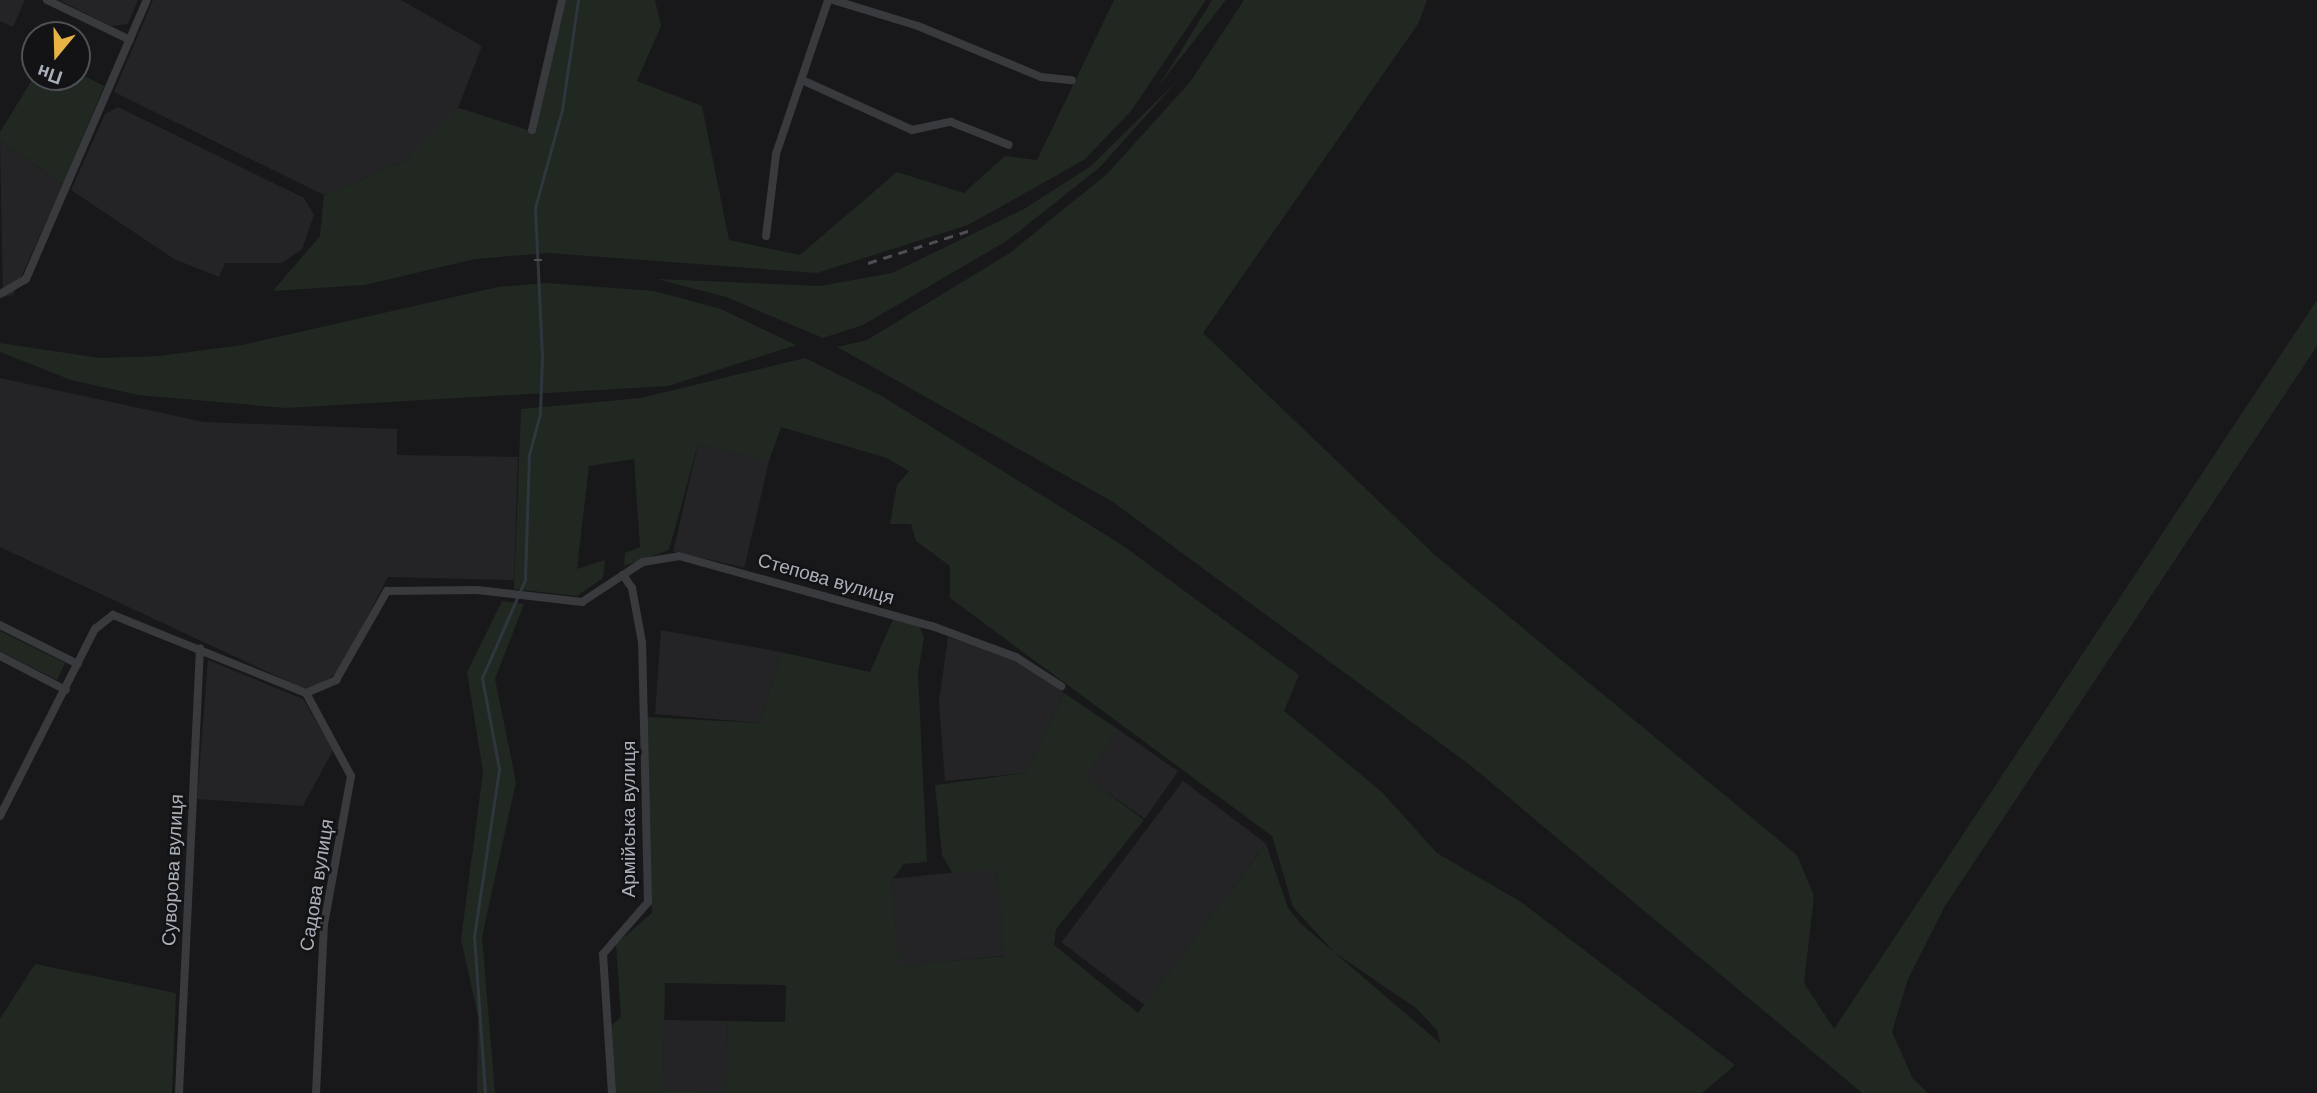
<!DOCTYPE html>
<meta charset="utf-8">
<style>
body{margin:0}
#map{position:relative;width:2317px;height:1093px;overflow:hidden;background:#18181a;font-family:Arial,sans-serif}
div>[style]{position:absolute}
.built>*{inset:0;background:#242427;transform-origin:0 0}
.green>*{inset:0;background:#202821}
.stream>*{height:2.5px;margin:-1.25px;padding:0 1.25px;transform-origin:1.25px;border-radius:1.25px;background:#2f363d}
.minor>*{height:8px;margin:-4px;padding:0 4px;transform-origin:4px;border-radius:4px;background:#393a3e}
.rail>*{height:2.5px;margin-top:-1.25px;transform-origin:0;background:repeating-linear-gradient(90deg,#4c4e53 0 9px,transparent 0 16px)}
span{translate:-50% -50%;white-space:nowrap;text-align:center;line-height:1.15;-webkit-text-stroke:5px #131315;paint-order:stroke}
.street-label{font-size:19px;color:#abafb9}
.north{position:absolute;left:21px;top:21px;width:70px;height:70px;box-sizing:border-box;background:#131315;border:2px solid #505157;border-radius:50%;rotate:199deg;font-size:19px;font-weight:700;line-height:28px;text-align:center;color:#abafb9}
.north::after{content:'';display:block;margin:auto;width:24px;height:32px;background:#e6b344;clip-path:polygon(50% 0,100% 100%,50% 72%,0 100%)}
</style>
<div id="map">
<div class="built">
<div style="clip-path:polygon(0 0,25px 0,13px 27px,0 21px)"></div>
<div style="clip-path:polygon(59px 0,138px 0,128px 24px,111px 26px)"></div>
<div style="clip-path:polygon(153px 0,401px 0,482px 46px,455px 116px,407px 160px,324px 195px,114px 92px)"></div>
<div style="clip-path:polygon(118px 107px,304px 198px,314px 215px,302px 249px,282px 263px,225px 263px,219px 277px,174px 259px,71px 190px,105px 114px)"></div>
<div style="clip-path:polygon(0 140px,63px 184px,13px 295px,3px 297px)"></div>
<div style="clip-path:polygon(0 378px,204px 422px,397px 429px,397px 455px,518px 457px,514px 580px,388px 577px,339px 671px,314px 690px,298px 686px,0 547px)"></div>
<div style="left:698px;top:444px;width:73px;height:110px;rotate:13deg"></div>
<div style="clip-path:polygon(661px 630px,781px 652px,760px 723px,655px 714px)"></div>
<div style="clip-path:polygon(948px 637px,1015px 659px,1064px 693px,1026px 773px,945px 781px,939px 702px)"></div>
<div style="clip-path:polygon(208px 660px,303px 699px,333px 750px,303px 806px,197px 799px)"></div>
<div style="left:1119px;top:730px;width:72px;height:58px;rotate:35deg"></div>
<div style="left:1183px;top:781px;width:104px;height:202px;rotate:37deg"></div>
<div style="left:996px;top:868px;width:88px;height:106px;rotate:84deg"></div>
<div style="left:664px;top:1020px;width:64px;height:71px;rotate:1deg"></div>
</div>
<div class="green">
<div style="clip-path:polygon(566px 0,655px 0,661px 26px,637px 81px,702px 106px,729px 240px,800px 255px,897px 172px,964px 193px,1005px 156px,1037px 160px,1114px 0,1206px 0,1131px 111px,1084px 160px,968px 225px,817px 273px,548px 253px,475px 259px,365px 285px,273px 291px,320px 236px,324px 195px,407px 160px,459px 108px,534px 132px)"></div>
<div style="clip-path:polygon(1212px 0,1226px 0,1157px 88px,1179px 54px)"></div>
<div style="clip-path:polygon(1244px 0,1427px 0,1418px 24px,1203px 333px,1436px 556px,1797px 855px,1814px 896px,1804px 983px,1834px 1029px,2317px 300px,2317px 346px,1945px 906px,1908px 979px,1892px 1032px,1913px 1079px,1928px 1093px,1862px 1093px,1470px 765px,1113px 502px,837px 347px,867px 340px,1010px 253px,1107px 174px,1190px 82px)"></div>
<div style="clip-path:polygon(77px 72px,104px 86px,63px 184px,0 140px,0 132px,35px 75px,77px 77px)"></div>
<div style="clip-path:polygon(1179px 79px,1100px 167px,1008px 240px,863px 325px,823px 338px,726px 297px,657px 279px,820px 286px,892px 273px,1024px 209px,1091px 166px)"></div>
<div style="clip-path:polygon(547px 283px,654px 291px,721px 309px,796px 345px,668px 386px,286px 408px,138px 395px,71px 380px,0 352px,0 343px,100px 358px,159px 356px,242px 345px,498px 287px)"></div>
<div style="clip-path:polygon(evenodd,805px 358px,880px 395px,1122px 545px,1299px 675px,1284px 711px,1382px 792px,1437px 853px,1521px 902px,1735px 1065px,1702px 1093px,614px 1093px,610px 1027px,621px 1017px,616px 944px,652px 913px,646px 717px,760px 723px,781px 652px,870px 672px,893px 619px,919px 625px,924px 637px,918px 673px,927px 862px,904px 864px,891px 881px,900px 966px,1005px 956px,996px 869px,953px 874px,942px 855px,935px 785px,1026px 773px,1064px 693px,1119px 730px,1086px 777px,1144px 820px,1056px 929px,1054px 945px,1138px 1013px,1266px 844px,1288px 908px,1300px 923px,1440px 1043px,1437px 1030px,1416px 1008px,1334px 952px,1293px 907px,1272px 836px,950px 598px,950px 566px,916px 541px,911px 524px,890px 524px,897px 485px,909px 471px,887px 458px,781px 427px,769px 461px,698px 444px,669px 550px,624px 566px,625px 553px,640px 547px,634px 459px,589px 466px,577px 569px,605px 560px,603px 578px,577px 596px,514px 589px,521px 409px,641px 398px,805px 358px,665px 983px,786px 985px,785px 1022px,728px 1021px,726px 1092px,663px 1090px,665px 983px)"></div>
<div style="clip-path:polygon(502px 601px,524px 604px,495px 679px,516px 782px,482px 937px,495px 1093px,477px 1093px,478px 1017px,461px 939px,483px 772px,467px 672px)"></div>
<div style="clip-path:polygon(0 631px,65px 663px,57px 680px,0 651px)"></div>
<div style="clip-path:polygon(35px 964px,176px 993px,172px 1093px,0 1093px,0 1019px)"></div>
</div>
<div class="stream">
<div style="left:485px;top:1093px;width:156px;rotate:-94deg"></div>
<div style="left:474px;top:937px;width:170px;rotate:-81.5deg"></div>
<div style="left:499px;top:769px;width:93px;rotate:-100.6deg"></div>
<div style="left:482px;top:678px;width:107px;rotate:-66.3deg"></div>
<div style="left:525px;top:580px;width:125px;rotate:-88.2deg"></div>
<div style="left:529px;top:455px;width:42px;rotate:-75deg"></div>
<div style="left:540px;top:414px;width:57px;rotate:-88deg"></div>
<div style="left:542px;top:357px;width:149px;rotate:-92.7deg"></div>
<div style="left:535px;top:208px;width:102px;rotate:-74.6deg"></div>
<div style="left:562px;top:110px;width:111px;rotate:-81.7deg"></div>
</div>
<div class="minor">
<div style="left:47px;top:0;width:92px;rotate:25.7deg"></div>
<div style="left:833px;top:0;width:89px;rotate:17deg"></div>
<div style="left:918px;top:26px;width:133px;rotate:22.5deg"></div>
<div style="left:1041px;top:77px;width:31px;rotate:6deg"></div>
<div style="left:802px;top:80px;width:121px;rotate:24.4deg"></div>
<div style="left:912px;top:130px;width:40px;rotate:-12deg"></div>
<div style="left:951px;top:122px;width:62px;rotate:21.6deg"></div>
<div style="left:532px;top:130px;width:133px;rotate:-77deg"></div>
<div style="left:766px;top:236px;width:83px;rotate:-83deg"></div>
<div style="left:776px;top:154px;width:163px;rotate:-71.3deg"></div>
<div style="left:0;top:294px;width:30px;rotate:-30deg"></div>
<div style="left:26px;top:279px;width:304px;rotate:-66.6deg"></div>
<div style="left:0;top:625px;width:87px;rotate:26.6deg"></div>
<div style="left:0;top:656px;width:74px;rotate:27.3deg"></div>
<div style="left:306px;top:693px;width:94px;rotate:61.5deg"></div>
<div style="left:351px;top:776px;width:150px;rotate:100.3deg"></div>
<div style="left:324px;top:924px;width:169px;rotate:92.7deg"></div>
<div style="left:0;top:816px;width:210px;rotate:-63.1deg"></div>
<div style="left:95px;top:629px;width:23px;rotate:-38deg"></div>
<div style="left:113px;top:615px;width:208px;rotate:22deg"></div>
<div style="left:306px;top:693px;width:33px;rotate:-23deg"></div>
<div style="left:336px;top:680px;width:103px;rotate:-60.2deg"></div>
<div style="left:387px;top:591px;width:90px;rotate:-0.6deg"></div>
<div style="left:477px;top:590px;width:106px;rotate:6.5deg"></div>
<div style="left:582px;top:602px;width:73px;rotate:-33.3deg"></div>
<div style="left:643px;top:562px;width:36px;rotate:-9deg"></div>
<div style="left:679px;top:556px;width:263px;rotate:15.5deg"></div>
<div style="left:932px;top:626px;width:90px;rotate:20.3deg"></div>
<div style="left:1016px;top:657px;width:54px;rotate:32.8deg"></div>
<div style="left:179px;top:1093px;width:445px;rotate:-87.3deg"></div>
<div style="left:612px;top:1093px;width:139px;rotate:-93.7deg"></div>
<div style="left:603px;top:954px;width:69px;rotate:-49.1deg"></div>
<div style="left:648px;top:902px;width:260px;rotate:-91.3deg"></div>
<div style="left:642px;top:642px;width:55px;rotate:-100.5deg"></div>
<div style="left:632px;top:588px;width:16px;rotate:-125deg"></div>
</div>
<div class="rail">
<div style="left:534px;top:260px;width:8px"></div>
<div style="left:868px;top:263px;width:111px;rotate:-17.8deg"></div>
</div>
<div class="street-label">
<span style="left:826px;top:579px;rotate:16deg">Степова вулиця</span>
<span style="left:629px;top:819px;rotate:-90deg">Армійська вулиця</span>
<span style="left:173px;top:870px;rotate:-87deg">Суворова вулиця</span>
<span style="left:317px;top:885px;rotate:-81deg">Садова вулиця</span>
</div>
<div class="north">Пн</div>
</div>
